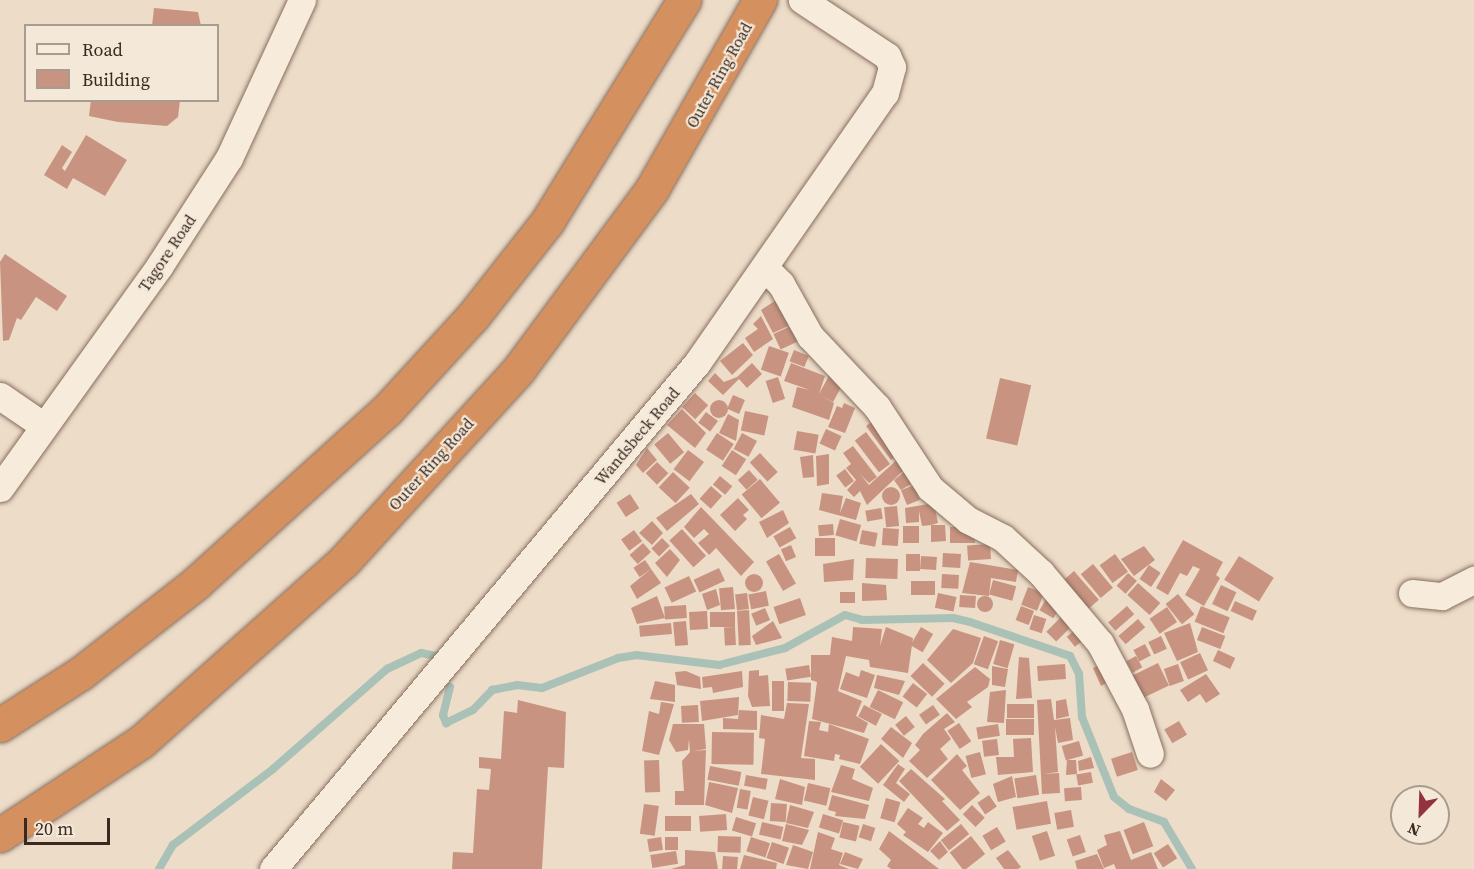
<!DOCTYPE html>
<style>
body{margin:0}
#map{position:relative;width:1474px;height:869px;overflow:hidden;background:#ecdcc8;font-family:"Source Serif 4",serif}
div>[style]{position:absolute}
.stream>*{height:8px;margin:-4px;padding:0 4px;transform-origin:4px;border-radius:4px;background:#a9c1b6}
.building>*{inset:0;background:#c89481;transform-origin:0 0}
.round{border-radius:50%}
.roads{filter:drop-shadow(0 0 2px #886e5e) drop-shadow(0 0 2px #886e5e)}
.minor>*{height:27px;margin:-13.5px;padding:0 13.5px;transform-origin:13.5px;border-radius:13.5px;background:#f7ebdb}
.highway>*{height:33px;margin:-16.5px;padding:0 16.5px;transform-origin:16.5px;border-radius:16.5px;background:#d5905f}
span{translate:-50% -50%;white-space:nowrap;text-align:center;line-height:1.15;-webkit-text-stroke:4.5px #f4e8d8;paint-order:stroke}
.street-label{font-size:16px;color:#392921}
.legend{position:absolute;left:24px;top:24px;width:195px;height:78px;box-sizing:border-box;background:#f4e8d8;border:2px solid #a99c8f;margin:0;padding:8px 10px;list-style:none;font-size:18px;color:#392921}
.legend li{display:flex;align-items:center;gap:12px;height:30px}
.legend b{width:30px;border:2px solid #a99c8f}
.north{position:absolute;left:1390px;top:785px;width:60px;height:60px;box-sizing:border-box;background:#f4e8d8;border:2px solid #a99c8f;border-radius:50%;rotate:203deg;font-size:16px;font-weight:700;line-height:24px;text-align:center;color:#392921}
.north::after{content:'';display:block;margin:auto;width:21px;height:27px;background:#933240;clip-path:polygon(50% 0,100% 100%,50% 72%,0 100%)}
.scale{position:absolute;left:24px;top:818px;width:86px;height:27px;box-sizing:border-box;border:3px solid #392921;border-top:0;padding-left:8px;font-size:18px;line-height:21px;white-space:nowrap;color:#392921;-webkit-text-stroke:4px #f4e8d8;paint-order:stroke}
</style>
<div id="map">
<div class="stream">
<div style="left:450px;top:687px;width:29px;rotate:104deg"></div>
<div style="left:443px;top:715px;width:9px;rotate:69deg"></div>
<div style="left:446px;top:723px;width:30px;rotate:-26deg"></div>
<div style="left:473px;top:710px;width:28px;rotate:-46deg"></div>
<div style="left:492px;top:690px;width:25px;rotate:-11deg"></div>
<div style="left:517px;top:685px;width:25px;rotate:7deg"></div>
<div style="left:542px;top:688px;width:82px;rotate:-21.5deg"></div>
<div style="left:618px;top:658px;width:18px;rotate:-9deg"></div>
<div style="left:636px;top:655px;width:84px;rotate:6.9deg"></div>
<div style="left:719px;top:665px;width:68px;rotate:-14.4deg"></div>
<div style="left:785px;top:648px;width:68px;rotate:-28.8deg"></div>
<div style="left:845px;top:615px;width:18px;rotate:16deg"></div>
<div style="left:862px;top:620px;width:91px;rotate:-1.3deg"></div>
<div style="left:953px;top:618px;width:17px;rotate:13deg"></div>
<div style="left:970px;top:622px;width:106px;rotate:18.8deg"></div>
<div style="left:1070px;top:656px;width:20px;rotate:63deg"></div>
<div style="left:1079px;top:674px;width:43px;rotate:86deg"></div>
<div style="left:1082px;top:717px;width:86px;rotate:68.2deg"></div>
<div style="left:1114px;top:797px;width:19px;rotate:39deg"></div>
<div style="left:1129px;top:809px;width:37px;rotate:20deg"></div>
<div style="left:1164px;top:822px;width:55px;rotate:59.2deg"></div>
<div style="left:159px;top:869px;width:28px;rotate:-60deg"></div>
<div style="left:173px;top:845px;width:126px;rotate:-37.2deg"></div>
<div style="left:273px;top:769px;width:152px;rotate:-41.3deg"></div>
<div style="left:387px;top:669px;width:38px;rotate:-25deg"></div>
<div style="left:421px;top:653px;width:15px;rotate:11deg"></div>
</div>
<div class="building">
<div style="clip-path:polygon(154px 8px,198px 12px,201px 26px,152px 26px)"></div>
<div style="clip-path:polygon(91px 100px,180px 100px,178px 117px,167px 126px,118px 122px,89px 116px)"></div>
<div style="clip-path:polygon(86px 135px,127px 160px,105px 196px,73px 178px,67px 189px,44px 175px,62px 145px,72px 152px,62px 168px,65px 171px)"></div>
<div style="clip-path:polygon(5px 254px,67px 296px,57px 311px,36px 297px,21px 320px,17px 318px,9px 340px,3px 341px,0 262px)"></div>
<div style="clip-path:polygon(778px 299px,795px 323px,773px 333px,761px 310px)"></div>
<div style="clip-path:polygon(761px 316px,773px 339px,754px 352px,745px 338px,758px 329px,753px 324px)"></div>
<div style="left:797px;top:323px;width:17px;height:26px;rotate:65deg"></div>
<div style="clip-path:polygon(743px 343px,753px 355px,732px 375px,720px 361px)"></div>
<div style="left:769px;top:346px;width:21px;height:25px;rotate:19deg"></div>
<div style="left:794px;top:350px;width:16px;height:12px;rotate:22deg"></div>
<div style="clip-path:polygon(752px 363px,762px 374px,747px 388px,739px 379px,723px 395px,708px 381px,715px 373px,724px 382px,737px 377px)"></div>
<div style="clip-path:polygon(791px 363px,825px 376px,819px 394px,830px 374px,844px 382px,833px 402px,821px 396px,834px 403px,829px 420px,792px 407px,797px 387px,810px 390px,784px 381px)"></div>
<div style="left:778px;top:377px;width:23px;height:13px;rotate:72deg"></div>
<div style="left:1000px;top:378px;width:32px;height:62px;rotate:13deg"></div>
<div style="left:695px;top:393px;width:18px;height:19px;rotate:43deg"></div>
<div style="left:733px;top:395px;width:13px;height:15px;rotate:23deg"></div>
<div class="round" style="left:710px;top:400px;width:18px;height:18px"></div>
<div style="clip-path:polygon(844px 403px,855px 408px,845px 433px,828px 427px,837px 406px,842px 408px)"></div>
<div style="clip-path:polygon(682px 409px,706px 433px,695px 448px,667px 425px)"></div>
<div style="left:745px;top:411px;width:24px;height:20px;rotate:12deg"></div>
<div style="left:706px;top:412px;width:15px;height:13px;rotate:37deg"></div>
<div style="clip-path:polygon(728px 414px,739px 420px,736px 441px,719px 433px)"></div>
<div style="clip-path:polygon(874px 420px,897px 455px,891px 460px,866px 426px)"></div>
<div style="left:826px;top:429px;width:17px;height:16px;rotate:24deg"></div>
<div style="left:797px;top:431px;width:22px;height:19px;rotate:10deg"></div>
<div style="left:866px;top:432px;width:40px;height:14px;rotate:53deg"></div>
<div style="left:668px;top:433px;width:25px;height:18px;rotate:50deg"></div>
<div style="left:717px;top:433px;width:20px;height:20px;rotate:33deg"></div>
<div style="left:742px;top:433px;width:17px;height:18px;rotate:28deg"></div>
<div style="clip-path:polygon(853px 446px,877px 477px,869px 483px,860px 474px,869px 485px,898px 459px,906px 468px,867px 505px,860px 491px,854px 497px,847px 490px,856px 480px,846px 468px,851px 464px,843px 453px)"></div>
<div style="clip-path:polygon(647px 448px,657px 460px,643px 473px,636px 465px)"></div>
<div style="left:688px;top:450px;width:20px;height:24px;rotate:37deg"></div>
<div style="left:732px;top:450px;width:17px;height:19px;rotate:33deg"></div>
<div style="left:760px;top:453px;width:26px;height:14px;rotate:47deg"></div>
<div style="clip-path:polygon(829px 454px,829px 484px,817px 486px,816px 456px)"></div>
<div style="clip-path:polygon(813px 455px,814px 477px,803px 478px,800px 457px)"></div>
<div style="left:657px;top:462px;width:16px;height:16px;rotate:45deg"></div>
<div style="clip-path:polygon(909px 468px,918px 480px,901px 490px,894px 480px)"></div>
<div style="left:845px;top:469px;width:15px;height:11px;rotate:53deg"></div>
<div style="left:749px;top:470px;width:13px;height:15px;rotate:48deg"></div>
<div style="left:673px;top:472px;width:23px;height:21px;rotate:43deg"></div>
<div style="left:720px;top:476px;width:16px;height:11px;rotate:40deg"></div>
<div style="left:760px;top:479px;width:31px;height:24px;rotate:50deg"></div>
<div style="left:914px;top:485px;width:16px;height:14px;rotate:68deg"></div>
<div style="left:711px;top:486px;width:15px;height:17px;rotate:42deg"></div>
<div class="round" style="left:882px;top:487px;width:18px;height:18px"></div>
<div style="clip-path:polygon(822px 493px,843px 496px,840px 513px,846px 498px,861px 503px,856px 520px,819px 510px)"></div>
<div style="left:630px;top:494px;width:17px;height:16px;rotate:57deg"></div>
<div style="clip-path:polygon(691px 494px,699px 504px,667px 531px,656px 518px)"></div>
<div style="clip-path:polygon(738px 498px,749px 510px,743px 515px,747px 519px,735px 531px,720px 515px)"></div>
<div style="clip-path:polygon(934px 503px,938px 523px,931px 525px,945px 525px,946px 541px,931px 542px,931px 525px,922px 526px,919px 511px,919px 522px,906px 523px,905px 508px)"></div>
<div style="left:897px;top:506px;width:20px;height:13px;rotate:84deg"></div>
<div style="clip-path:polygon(701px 507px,754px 562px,741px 576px,716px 548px,709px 555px,698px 543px,709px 534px,704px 529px,694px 538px,684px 527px)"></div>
<div style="left:881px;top:508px;width:11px;height:16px;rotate:80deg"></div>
<div style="clip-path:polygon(783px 510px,789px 523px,767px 538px,759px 522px)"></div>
<div style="left:840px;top:519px;width:22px;height:17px;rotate:16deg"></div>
<div style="clip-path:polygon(652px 521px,663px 533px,652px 545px,639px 533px)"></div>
<div style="left:833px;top:524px;width:11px;height:15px;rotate:85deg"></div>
<div style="left:903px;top:526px;width:16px;height:17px"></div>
<div style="left:790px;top:527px;width:13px;height:19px;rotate:61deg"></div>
<div style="left:975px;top:527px;width:16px;height:25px;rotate:90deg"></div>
<div style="left:883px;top:528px;width:16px;height:17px;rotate:4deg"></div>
<div style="left:682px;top:529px;width:36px;height:17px;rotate:48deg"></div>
<div style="left:634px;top:530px;width:14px;height:16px;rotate:54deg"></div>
<div style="left:862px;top:530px;width:16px;height:14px;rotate:11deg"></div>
<div style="left:662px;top:538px;width:11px;height:15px;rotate:45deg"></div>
<div style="left:815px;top:538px;width:20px;height:18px"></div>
<div style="clip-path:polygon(1183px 540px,1223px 562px,1216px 575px,1220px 578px,1204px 606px,1185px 595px,1200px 569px,1193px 566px,1187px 576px,1180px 573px,1168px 595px,1156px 588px)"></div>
<div style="left:643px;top:543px;width:12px;height:18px;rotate:48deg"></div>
<div style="left:990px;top:544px;width:15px;height:23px;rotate:86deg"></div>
<div style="left:791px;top:545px;width:13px;height:11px;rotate:67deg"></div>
<div style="clip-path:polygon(1144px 546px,1155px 560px,1134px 576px,1121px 559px)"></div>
<div style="clip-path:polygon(670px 549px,680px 560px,667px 577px,655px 563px)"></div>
<div style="left:943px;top:553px;width:18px;height:14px;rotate:3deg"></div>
<div style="left:779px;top:554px;width:34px;height:15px;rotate:60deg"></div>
<div style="left:906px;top:554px;width:14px;height:17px"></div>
<div style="left:1115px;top:554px;width:22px;height:19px;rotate:54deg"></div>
<div style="left:921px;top:556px;width:16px;height:13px;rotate:4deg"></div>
<div style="left:1239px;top:556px;width:41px;height:28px;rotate:32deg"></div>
<div style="left:866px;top:558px;width:32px;height:20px;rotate:2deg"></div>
<div style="clip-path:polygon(854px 559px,853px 580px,824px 582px,823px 564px)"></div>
<div style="left:645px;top:560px;width:11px;height:14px;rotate:56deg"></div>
<div style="clip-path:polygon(970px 562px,1018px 570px,1016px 582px,991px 578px,989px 596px,962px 593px)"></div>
<div style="left:1093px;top:564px;width:31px;height:16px;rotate:50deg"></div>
<div style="left:1149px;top:565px;width:14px;height:17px;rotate:34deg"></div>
<div style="left:719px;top:568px;width:14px;height:28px;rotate:65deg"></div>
<div style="clip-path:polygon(651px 569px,661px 583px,637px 599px,630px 586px)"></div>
<div style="left:1074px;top:571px;width:38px;height:17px;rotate:49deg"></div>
<div style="left:1128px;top:573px;width:12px;height:17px;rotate:42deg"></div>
<div style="left:942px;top:574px;width:17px;height:14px;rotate:3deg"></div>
<div class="round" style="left:745px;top:574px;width:18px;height:18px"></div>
<div style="left:689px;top:576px;width:17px;height:27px;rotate:65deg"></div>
<div style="left:993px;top:580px;width:24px;height:15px;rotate:15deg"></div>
<div style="left:935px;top:581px;width:14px;height:24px;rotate:90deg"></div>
<div style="clip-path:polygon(862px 583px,886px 585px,887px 600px,862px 601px)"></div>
<div style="left:1138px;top:583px;width:30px;height:16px;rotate:42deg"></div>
<div style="left:1221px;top:585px;width:17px;height:21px;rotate:25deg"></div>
<div style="left:733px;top:587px;width:22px;height:14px;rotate:85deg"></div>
<div style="left:1028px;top:587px;width:17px;height:19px;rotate:21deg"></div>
<div style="clip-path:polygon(716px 589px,720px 605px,707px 610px,702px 594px)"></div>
<div style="left:766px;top:591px;width:15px;height:18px;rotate:79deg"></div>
<div style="left:840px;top:592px;width:15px;height:11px"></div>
<div style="left:747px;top:593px;width:16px;height:12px;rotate:83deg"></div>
<div style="left:938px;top:593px;width:19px;height:15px;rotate:12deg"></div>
<div style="left:1178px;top:594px;width:26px;height:16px;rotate:51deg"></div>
<div style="left:960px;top:595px;width:16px;height:12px;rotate:4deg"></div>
<div class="round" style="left:977px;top:596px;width:16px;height:16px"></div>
<div style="clip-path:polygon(657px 596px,665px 618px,637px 624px,631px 608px)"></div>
<div style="left:800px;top:598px;width:18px;height:28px;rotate:71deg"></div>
<div style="left:1046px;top:599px;width:16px;height:13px;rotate:30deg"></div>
<div style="left:1235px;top:601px;width:24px;height:11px;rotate:24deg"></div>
<div style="left:686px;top:605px;width:13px;height:22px;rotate:86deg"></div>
<div style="left:1021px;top:606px;width:14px;height:15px;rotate:21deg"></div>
<div style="left:1127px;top:606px;width:11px;height:25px;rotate:49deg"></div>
<div style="left:1201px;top:606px;width:31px;height:17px;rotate:22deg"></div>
<div style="left:1167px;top:607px;width:18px;height:21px;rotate:56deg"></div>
<div style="left:765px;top:608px;width:13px;height:15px;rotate:67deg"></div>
<div style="left:749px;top:610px;width:35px;height:12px;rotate:87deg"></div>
<div style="left:707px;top:611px;width:18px;height:18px;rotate:87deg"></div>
<div style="left:710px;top:612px;width:25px;height:15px"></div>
<div style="left:1064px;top:614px;width:14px;height:25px;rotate:45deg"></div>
<div style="left:1034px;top:615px;width:13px;height:15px;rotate:18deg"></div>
<div style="left:1138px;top:619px;width:11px;height:26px;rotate:49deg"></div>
<div style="left:686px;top:621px;width:24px;height:13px;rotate:85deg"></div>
<div style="clip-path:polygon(773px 621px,782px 638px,756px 645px,752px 636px)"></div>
<div style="left:671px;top:623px;width:11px;height:32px;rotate:85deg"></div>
<div style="clip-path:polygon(1190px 623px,1198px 652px,1177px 661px,1164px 633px)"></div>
<div style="left:1080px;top:626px;width:13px;height:17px;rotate:51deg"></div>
<div style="left:735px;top:627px;width:18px;height:11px;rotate:87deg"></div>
<div style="clip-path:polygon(853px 627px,882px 629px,880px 646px,886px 627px,913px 638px,908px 673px,870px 667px,869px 660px,846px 656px,838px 691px,862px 701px,856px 716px,868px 723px,864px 733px,812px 719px,817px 682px,811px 680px,811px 655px,830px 655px,832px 637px,852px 641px)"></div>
<div style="left:921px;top:627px;width:14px;height:21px;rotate:30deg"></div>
<div style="left:1202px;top:627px;width:25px;height:14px;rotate:21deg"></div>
<div style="clip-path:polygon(953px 629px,981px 638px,973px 663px,951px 683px,927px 660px)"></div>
<div style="left:984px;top:636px;width:15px;height:30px;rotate:20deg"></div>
<div style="left:1161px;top:636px;width:14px;height:14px;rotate:65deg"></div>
<div style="left:1000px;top:640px;width:15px;height:25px;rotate:16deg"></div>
<div style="left:1145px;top:644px;width:13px;height:13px;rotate:63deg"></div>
<div style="left:1218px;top:650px;width:19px;height:12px;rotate:25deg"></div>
<div style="left:1200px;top:653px;width:19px;height:22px;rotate:65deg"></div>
<div style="left:1136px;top:656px;width:13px;height:11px;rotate:61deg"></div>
<div style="clip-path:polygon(1019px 657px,1029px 658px,1032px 698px,1016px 699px)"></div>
<div style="left:923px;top:663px;width:30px;height:18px;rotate:44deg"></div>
<div style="clip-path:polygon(1103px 663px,1110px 681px,1101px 686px,1093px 668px)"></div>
<div style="left:1158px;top:663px;width:25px;height:34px;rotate:64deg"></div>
<div style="left:1065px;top:664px;width:15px;height:28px;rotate:86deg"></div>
<div style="left:1178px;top:664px;width:18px;height:15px;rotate:71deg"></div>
<div style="left:809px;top:665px;width:12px;height:24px;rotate:81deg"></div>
<div style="clip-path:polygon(992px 666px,1008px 669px,1005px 687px,992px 685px)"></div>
<div style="clip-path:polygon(975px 667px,990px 679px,988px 687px,967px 702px,972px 707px,956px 719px,936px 699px)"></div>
<div style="clip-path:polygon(759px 670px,759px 676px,768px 675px,770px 706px,752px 707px,748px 696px,749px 671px)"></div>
<div style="clip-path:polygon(861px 670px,875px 675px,867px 698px,840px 689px,846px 672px,859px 677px)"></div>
<div style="clip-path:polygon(686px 671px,700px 677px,701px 689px,677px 685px,675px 672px)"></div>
<div style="clip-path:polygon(742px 671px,743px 687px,713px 693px,712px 687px,703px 688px,702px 677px)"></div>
<div style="clip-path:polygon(1206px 674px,1220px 694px,1206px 703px,1200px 694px,1188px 702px,1180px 690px)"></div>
<div style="clip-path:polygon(877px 675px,905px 681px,899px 695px,874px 688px)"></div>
<div style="clip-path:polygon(655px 681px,675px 685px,675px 702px,650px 699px)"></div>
<div style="left:772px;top:681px;width:12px;height:30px"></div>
<div style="left:788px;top:682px;width:23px;height:19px;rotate:2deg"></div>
<div style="left:913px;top:683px;width:18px;height:17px;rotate:38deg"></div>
<div style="left:878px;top:690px;width:28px;height:19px;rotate:26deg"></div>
<div style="clip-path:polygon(1006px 690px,1004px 723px,987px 722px,990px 692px)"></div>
<div style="clip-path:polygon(739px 697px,738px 715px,702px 721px,700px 701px)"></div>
<div style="clip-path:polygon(1051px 699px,1054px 720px,1070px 718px,1073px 740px,1058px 743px,1055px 727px,1058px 772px,1043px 774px,1059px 773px,1060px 793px,1042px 794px,1037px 700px)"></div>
<div style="clip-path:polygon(1066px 699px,1069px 716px,1056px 719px,1056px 701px)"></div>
<div style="clip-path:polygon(518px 700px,566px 712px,564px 768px,548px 767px,542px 869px,452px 869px,453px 852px,473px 853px,477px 789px,489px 790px,491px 769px,479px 768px,479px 757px,501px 759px,504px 711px,517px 713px)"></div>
<div style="clip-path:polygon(661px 702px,674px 704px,659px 755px,642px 751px,649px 711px,659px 714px)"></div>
<div style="clip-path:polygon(787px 703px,809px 704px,801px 758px,815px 759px,815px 780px,761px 774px,765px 739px,759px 738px,761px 715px,784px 719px)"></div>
<div style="left:1007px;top:704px;width:27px;height:14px"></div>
<div style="left:698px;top:705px;width:17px;height:17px;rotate:87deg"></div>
<div style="left:864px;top:705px;width:20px;height:13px;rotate:27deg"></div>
<div style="left:933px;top:705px;width:12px;height:17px;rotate:55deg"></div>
<div style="clip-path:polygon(739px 710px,757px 711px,757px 730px,723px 729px,723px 718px,738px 719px)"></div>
<div style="clip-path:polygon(947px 713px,955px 722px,944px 729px,951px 739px,940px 749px,948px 759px,927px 778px,909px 761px,920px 750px,915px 745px,923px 734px)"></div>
<div style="left:906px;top:716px;width:14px;height:14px;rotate:51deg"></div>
<div style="left:1006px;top:719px;width:28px;height:16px"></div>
<div style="clip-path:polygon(809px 721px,821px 722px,819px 730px,828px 732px,829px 724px,869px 739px,860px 764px,839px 759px,840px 755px,835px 754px,834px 761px,804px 756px)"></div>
<div style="left:1179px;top:721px;width:16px;height:17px;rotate:60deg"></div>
<div style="left:959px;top:723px;width:22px;height:14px;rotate:56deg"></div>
<div style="clip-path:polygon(673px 724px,704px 724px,706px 749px,693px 751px,706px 750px,704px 805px,675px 805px,675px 791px,684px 791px,682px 761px,690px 752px,689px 739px,688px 750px,676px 752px,669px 740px)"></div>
<div style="left:998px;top:724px;width:12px;height:22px;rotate:81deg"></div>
<div style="clip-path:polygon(891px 727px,912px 743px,903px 758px,881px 739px)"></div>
<div style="left:712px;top:732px;width:42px;height:32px;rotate:1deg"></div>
<div style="clip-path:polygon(1031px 738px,1033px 772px,998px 775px,996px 757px,1014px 757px,1013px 739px)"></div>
<div style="left:997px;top:739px;width:16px;height:15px;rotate:83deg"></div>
<div style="left:1079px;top:741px;width:15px;height:18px;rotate:74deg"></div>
<div style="left:881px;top:744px;width:25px;height:31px;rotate:43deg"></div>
<div style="left:980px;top:752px;width:23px;height:15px;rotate:75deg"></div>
<div style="left:1132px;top:752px;width:19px;height:22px;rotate:72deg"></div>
<div style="clip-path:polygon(957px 754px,967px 766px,962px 770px,980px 793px,960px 810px,931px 780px)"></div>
<div style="clip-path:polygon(1091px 757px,1094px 768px,1079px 771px,1078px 761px)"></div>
<div style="left:659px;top:760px;width:32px;height:15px;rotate:88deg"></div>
<div style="clip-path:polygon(1067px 760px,1076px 760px,1077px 774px,1066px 775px)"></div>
<div style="clip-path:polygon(898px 764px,905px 769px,896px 783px,910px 794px,904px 802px,883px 785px)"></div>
<div style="clip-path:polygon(841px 765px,855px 769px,852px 779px,873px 788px,869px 801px,831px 792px)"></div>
<div style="left:710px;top:766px;width:32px;height:14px;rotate:11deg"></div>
<div style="clip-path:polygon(911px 769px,945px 799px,942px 801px,960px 820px,947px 831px,899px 781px)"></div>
<div style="left:1091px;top:772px;width:11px;height:15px;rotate:80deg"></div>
<div style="left:746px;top:775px;width:22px;height:11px;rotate:10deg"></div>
<div style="left:1036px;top:775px;width:20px;height:22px;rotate:81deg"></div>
<div style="clip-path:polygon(1012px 776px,1016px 797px,998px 802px,993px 784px)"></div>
<div style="clip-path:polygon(780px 779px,805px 787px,802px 805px,775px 799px)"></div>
<div style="clip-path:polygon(1161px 779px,1175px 790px,1166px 801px,1154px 792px)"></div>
<div style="clip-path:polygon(709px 782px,738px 788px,732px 813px,705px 805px)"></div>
<div style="left:808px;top:783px;width:23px;height:18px;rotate:13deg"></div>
<div style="left:1081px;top:787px;width:13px;height:17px;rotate:86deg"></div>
<div style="left:740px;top:789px;width:11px;height:19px;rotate:10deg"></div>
<div style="clip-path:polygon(832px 795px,869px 805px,865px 819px,835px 816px,836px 812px,828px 810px)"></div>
<div style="left:989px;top:795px;width:14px;height:14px;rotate:56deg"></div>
<div style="left:753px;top:797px;width:16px;height:19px;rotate:14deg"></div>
<div style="left:886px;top:798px;width:15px;height:21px;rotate:16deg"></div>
<div style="left:1047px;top:801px;width:23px;height:35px;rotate:80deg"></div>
<div style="left:771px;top:803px;width:16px;height:18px;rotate:4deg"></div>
<div style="left:644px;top:804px;width:15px;height:30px;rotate:8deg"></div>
<div style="clip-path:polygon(790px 805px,814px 812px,808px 828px,786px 823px)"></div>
<div style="left:972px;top:805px;width:18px;height:13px;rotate:45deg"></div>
<div style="clip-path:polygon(908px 808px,923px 818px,918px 824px,924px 828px,928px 822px,943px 833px,928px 852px,903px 835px,906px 832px,897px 824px)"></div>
<div style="left:1071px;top:810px;width:17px;height:17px;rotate:80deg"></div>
<div style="left:726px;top:814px;width:16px;height:27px;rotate:86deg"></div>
<div style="left:823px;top:814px;width:21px;height:14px;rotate:17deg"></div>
<div style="left:665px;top:816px;width:26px;height:15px"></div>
<div style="left:736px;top:817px;width:21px;height:14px;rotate:17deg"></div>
<div style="left:762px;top:822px;width:22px;height:13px;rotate:13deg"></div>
<div style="left:843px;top:822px;width:17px;height:16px;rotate:13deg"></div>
<div style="left:1144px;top:822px;width:26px;height:22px;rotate:69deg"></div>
<div style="clip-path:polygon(786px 824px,809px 830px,802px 845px,782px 841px)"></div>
<div style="left:863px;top:824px;width:13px;height:14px;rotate:18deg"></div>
<div style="left:961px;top:824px;width:13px;height:26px;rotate:51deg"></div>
<div style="left:997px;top:827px;width:17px;height:17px;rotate:59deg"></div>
<div style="clip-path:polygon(889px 831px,905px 843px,939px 869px,891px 869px,887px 866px,891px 860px,879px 849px)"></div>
<div style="left:1047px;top:831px;width:26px;height:16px;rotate:72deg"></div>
<div style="clip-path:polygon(1120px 831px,1131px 860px,1151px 852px,1158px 869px,1116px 869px,1114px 864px,1104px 868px,1097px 850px,1107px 845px,1104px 835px)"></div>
<div style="clip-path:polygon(818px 832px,835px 838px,831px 849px,843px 853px,839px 865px,849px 869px,810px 869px)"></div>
<div style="left:1080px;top:835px;width:18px;height:14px;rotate:71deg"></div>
<div style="left:718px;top:836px;width:23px;height:16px;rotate:2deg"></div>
<div style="left:971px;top:836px;width:23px;height:27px;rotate:52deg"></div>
<div style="left:661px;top:837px;width:13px;height:14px;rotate:81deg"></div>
<div style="left:665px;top:837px;width:13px;height:13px"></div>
<div style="left:751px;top:837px;width:20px;height:15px;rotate:18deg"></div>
<div style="clip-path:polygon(940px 841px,948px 852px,939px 860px,930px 851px)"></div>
<div style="left:772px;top:842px;width:18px;height:17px;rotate:19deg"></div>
<div style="left:1168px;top:844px;width:17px;height:17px;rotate:57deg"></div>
<div style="clip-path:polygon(793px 845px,813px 852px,808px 869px,786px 865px)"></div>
<div style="clip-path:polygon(685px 850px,715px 852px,718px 869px,671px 869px,685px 865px)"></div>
<div style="clip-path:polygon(1008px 850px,1021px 867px,1018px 869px,1004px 869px,996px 858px)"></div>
<div style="left:676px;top:851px;width:13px;height:26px;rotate:81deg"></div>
<div style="clip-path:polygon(845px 852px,863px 859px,858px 869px,840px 864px)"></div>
<div style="clip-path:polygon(1097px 854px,1104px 869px,1077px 869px,1075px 861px)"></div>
<div style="clip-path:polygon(744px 855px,777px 863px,776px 869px,740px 869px)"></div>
<div style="left:723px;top:856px;width:15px;height:13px;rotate:4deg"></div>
</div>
<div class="roads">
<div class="minor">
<div style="left:766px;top:269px;width:21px;rotate:45deg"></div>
<div style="left:781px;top:284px;width:60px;rotate:60.9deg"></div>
<div style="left:810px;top:336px;width:98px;rotate:46.7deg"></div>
<div style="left:877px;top:407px;width:97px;rotate:56.8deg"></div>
<div style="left:930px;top:488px;width:50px;rotate:40.1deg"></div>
<div style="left:968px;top:520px;width:39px;rotate:27deg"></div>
<div style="left:1003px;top:538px;width:52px;rotate:42.6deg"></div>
<div style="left:1041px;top:573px;width:92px;rotate:49.9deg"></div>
<div style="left:1100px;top:643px;width:75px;rotate:62.1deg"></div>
<div style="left:1135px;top:709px;width:47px;rotate:71.6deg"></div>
<div style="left:0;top:396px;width:53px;rotate:34.3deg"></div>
<div style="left:0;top:488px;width:274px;rotate:-54.3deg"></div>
<div style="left:160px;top:265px;width:127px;rotate:-57.2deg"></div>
<div style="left:229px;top:158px;width:174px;rotate:-65.2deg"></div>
<div style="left:1412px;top:593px;width:30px;rotate:6deg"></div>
<div style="left:1442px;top:596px;width:36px;rotate:-27deg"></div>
<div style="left:273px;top:869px;width:660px;rotate:-50.04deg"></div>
<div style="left:697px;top:363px;width:329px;rotate:-55.2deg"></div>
<div style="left:885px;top:93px;width:27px;rotate:-75deg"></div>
<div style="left:892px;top:67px;width:12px;rotate:-114deg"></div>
<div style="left:887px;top:56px;width:102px;rotate:-146.6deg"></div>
</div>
<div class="highway">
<div style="left:0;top:725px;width:96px;rotate:-32.7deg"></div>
<div style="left:81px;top:673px;width:146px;rotate:-38deg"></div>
<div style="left:196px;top:583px;width:256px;rotate:-42.2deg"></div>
<div style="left:386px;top:411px;width:129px;rotate:-47.5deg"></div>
<div style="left:473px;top:316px;width:120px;rotate:-51.8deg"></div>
<div style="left:547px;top:222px;width:261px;rotate:-58.3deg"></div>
<div style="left:0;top:835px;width:170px;rotate:-33.5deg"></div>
<div style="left:142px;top:741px;width:269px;rotate:-41.7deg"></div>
<div style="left:343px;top:562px;width:261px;rotate:-47.6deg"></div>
<div style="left:519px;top:369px;width:224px;rotate:-53.5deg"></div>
<div style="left:652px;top:189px;width:218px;rotate:-60.3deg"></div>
</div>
</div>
<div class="street-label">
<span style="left:719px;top:75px;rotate:-61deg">Outer Ring Road</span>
<span style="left:167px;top:253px;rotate:-56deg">Tagore Road</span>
<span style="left:637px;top:436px;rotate:-50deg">Wandsbeck Road</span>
<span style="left:431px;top:464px;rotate:-48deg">Outer Ring Road</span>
</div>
<ul class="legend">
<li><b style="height:8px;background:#f7ebdb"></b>Road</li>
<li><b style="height:16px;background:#c89481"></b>Building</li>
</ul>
<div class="north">N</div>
<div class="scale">20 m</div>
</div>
